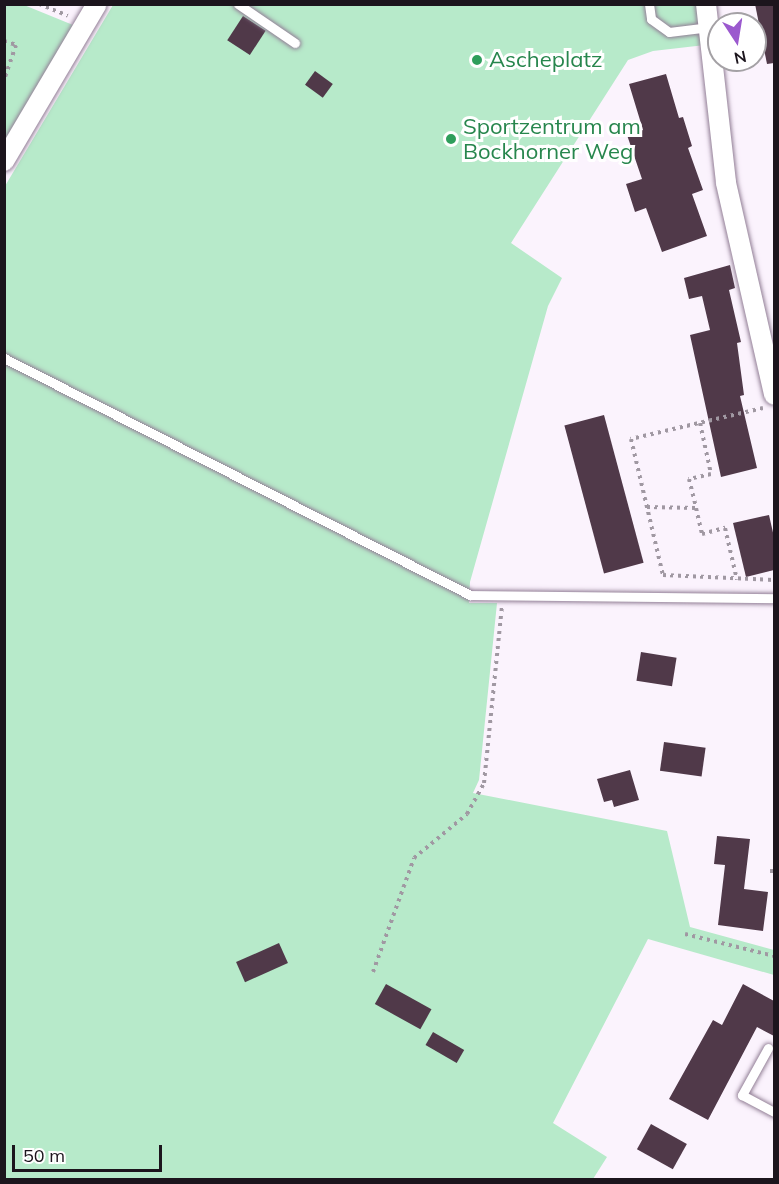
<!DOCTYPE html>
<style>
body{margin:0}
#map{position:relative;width:779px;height:1184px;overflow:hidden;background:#fbf3fd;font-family:Mulish,sans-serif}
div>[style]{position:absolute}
.green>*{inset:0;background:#b7eaca}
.building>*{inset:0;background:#503949;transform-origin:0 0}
.path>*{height:4px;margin-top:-2px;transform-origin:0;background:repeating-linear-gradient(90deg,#a098a2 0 3px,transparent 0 7.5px)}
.roads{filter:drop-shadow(0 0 2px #927f96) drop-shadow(0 0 2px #927f96)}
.lane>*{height:9px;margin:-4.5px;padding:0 4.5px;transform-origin:4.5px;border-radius:4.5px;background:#fff}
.street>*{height:20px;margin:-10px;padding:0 10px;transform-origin:10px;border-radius:10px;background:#fff}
.dots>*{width:16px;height:16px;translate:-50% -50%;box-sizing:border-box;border:3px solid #fff;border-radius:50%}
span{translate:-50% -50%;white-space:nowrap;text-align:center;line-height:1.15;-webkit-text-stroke:6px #fff;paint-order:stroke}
.leisure-label{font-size:22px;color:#27864d}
.left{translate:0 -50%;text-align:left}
.frame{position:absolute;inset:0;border:6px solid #1c151d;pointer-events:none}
.north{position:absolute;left:707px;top:12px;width:60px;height:60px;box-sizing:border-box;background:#fff;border:2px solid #a4a1a5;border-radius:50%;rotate:168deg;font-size:16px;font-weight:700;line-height:24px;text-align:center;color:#1c151d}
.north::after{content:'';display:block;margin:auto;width:21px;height:27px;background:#9b59ce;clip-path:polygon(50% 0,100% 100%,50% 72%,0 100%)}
.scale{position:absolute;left:12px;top:1145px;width:150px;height:27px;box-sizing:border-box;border:3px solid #1c151d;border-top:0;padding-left:8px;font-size:18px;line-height:21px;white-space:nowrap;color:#1c151d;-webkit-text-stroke:4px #fff;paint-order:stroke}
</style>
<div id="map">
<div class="green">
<div style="clip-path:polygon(5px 5px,24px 5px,73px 25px,5px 142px)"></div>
<div style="clip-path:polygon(113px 5px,698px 5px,705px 45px,653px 51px,628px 60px,511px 243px,562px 278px,548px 306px,470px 582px,469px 603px,497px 603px,479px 780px,473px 793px,667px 831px,690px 927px,774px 950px,774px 975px,648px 939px,553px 1123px,607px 1157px,593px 1179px,5px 1180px,5px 186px)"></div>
</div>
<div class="building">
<div style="clip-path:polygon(755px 4px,774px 4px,774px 63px,767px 64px)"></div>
<div style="left:243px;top:16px;width:27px;height:29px;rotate:33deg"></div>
<div style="left:315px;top:71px;width:22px;height:17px;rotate:36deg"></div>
<div style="clip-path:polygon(666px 74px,679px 118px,683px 117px,692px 146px,688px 148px,703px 190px,692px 194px,707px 236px,662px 252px,646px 208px,635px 212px,626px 184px,642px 179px,627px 135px,643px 130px,629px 84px)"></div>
<div style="clip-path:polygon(730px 265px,735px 288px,729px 290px,741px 342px,737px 343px,744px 395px,740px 396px,757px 468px,721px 477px,690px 335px,710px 330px,702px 296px,689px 299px,684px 278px)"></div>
<div style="left:604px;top:415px;width:153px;height:41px;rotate:75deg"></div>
<div style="clip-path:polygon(769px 515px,774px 537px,774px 570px,746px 577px,733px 523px)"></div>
<div style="left:641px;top:652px;width:36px;height:29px;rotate:9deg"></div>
<div style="left:664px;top:742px;width:42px;height:29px;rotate:8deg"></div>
<div style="clip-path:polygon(630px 770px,639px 800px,614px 807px,612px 800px,604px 802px,597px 779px)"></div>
<div style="clip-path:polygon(717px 836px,750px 839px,744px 889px,768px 892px,763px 931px,718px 925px,725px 865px,714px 864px)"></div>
<div style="left:279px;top:943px;width:22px;height:47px;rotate:66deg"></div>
<div style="left:386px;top:984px;width:52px;height:23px;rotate:29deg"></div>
<div style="clip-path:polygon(743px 984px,774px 1001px,774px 1036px,757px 1027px,708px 1120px,669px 1099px,713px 1020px,722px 1025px)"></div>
<div style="left:433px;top:1032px;width:36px;height:15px;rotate:30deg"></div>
<div style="left:651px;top:1124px;width:41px;height:29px;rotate:29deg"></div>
</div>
<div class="path">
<div style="left:39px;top:4px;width:31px;rotate:22deg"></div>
<div style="left:4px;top:41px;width:13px;rotate:18deg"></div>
<div style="left:16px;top:45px;width:37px;rotate:109deg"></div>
<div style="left:763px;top:408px;width:136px;rotate:166.8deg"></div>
<div style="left:631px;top:439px;width:140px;rotate:76.8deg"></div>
<div style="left:663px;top:575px;width:111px;rotate:2.6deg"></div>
<div style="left:700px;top:423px;width:52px;rotate:77.8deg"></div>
<div style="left:711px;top:474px;width:23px;rotate:167deg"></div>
<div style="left:689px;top:479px;width:30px;rotate:76deg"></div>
<div style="left:696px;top:508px;width:27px;rotate:77deg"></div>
<div style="left:702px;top:534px;width:24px;rotate:-15deg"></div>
<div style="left:725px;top:528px;width:53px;rotate:77deg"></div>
<div style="left:647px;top:507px;width:49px;rotate:1.2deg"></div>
<div style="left:770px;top:871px;width:4px"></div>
<div style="left:685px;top:934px;width:92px;rotate:13.9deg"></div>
<div style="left:373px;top:972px;width:121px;rotate:-70.2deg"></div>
<div style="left:414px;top:858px;width:69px;rotate:-39.7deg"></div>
<div style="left:467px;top:814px;width:35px;rotate:-61deg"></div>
<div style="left:484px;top:783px;width:177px;rotate:-84.2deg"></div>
</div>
<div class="roads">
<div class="lane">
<div style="left:238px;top:4px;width:69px;rotate:34.4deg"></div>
<div style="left:649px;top:4px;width:15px;rotate:82deg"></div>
<div style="left:651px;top:19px;width:22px;rotate:36deg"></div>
<div style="left:669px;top:32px;width:39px;rotate:-7deg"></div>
<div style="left:4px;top:358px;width:523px;rotate:26.96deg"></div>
<div style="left:470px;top:595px;width:304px;rotate:0.6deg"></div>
<div style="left:768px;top:1048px;width:54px;rotate:119deg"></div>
<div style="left:742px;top:1095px;width:36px;rotate:28deg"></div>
</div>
<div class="street">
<div style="left:706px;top:4px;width:180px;rotate:83.6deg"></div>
<div style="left:726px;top:183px;width:217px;rotate:77.2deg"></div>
<div style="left:4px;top:161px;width:182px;rotate:-59.4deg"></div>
</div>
</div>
<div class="dots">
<div style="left:477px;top:60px;background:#2e9e5b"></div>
<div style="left:451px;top:139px;background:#2e9e5b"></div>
</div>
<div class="leisure-label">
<span class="left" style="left:489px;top:60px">Ascheplatz</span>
<span class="left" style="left:463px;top:139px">Sportzentrum am<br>Bockhorner Weg</span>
</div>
<div class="frame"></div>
<div class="north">N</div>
<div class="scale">50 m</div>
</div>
